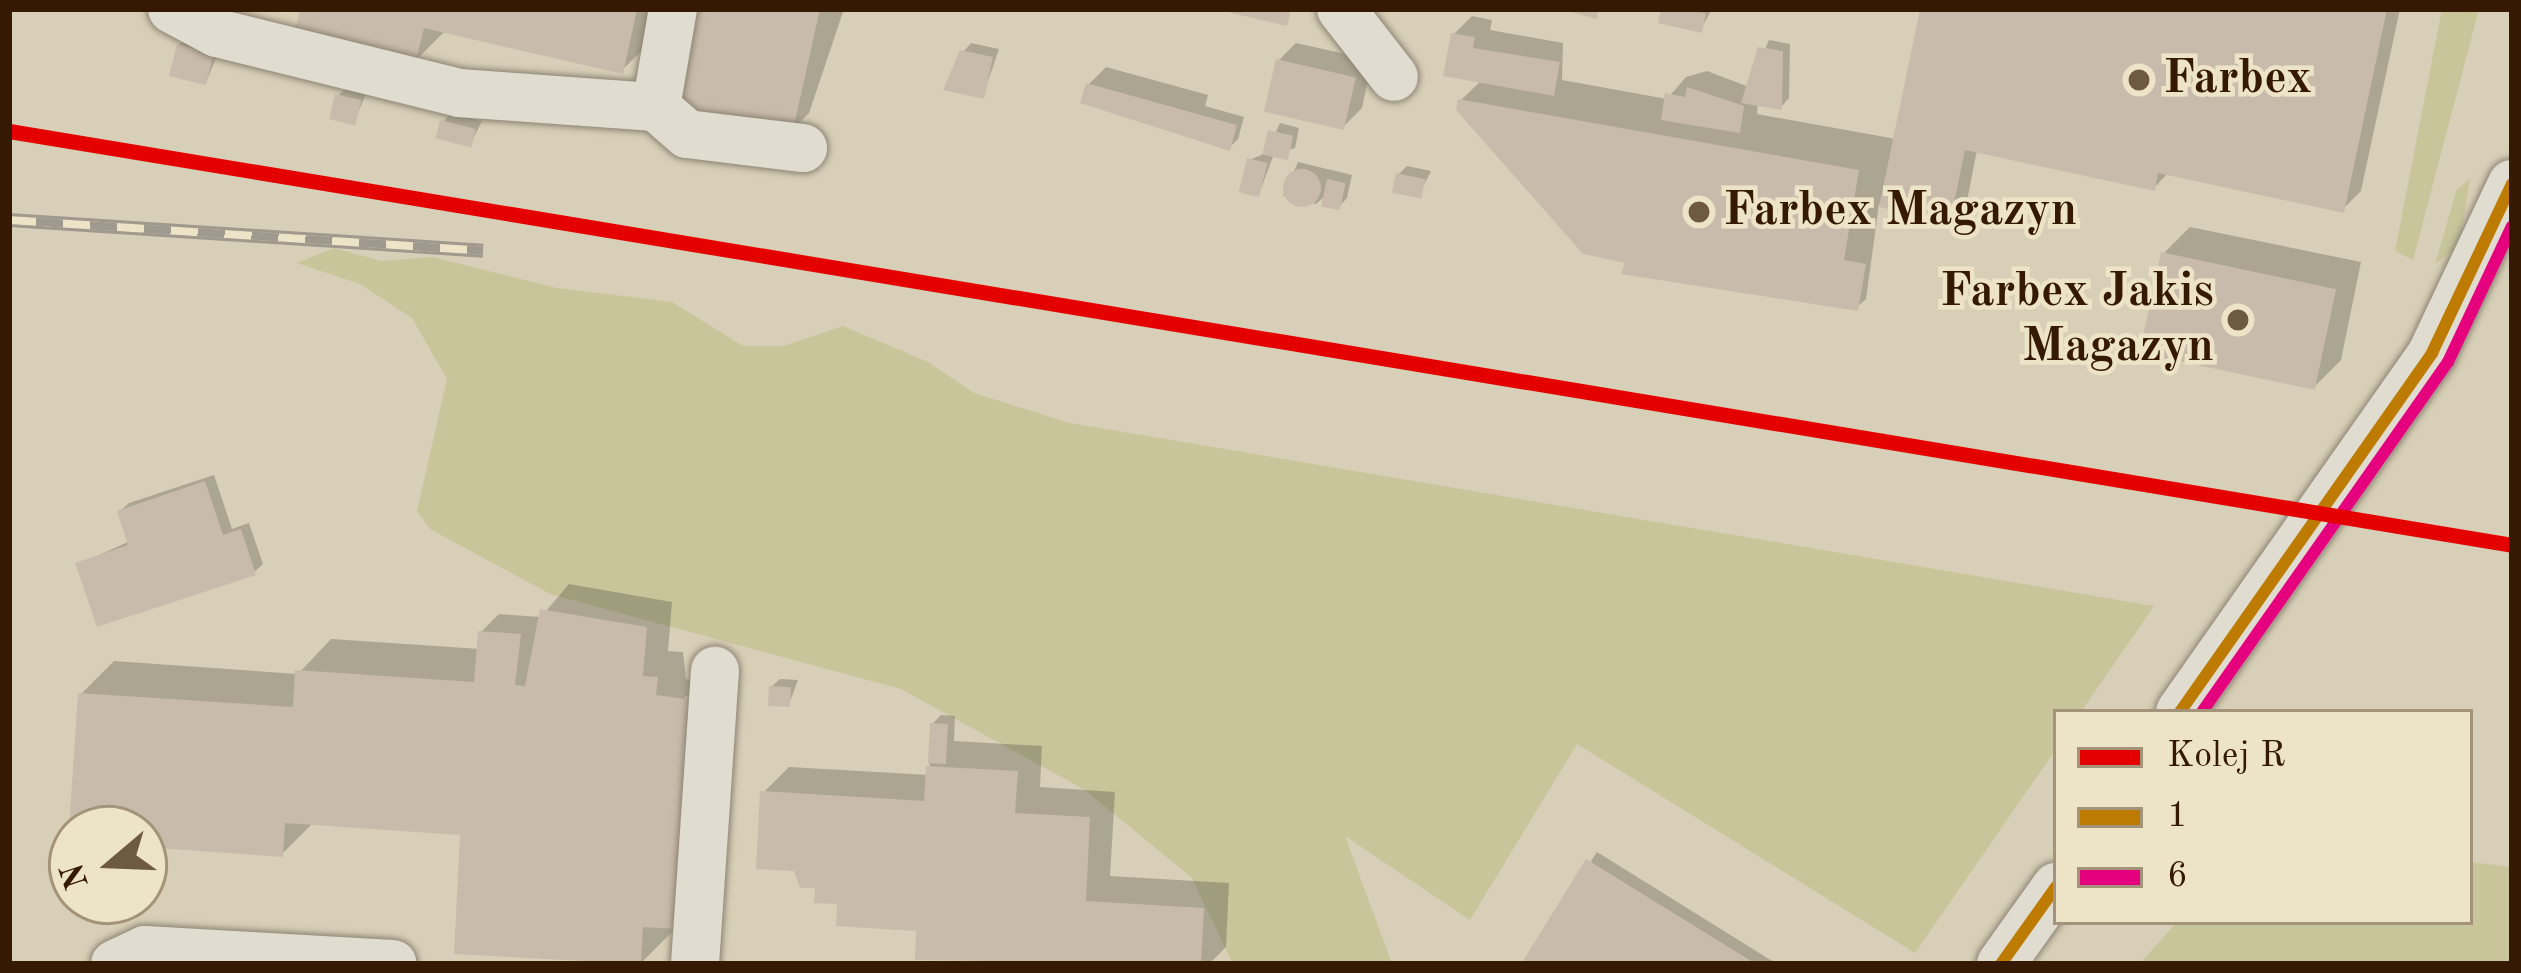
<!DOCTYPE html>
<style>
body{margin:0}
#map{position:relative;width:2521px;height:973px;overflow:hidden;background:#d7cfb7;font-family:"Old Standard TT",serif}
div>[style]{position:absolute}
.green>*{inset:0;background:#c8c59b}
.shadow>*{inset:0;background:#0003}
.building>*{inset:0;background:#c9bbab;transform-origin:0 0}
.round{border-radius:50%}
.roads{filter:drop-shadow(0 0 3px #8d8474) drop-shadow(0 0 3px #8d8474)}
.minor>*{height:48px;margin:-24px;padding:0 24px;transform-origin:24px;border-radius:24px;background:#e0dcd0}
.rail>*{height:14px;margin-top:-7px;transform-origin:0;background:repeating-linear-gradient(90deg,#ede4c8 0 27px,#9f998e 0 54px);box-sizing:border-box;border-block:3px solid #9f998e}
.bus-1>*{height:12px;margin:-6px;padding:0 6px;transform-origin:6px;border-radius:6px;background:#bd7c01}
.bus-2>*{height:12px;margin:-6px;padding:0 6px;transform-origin:6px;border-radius:6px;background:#e5007d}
.rail-1>*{height:15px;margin:-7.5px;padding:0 7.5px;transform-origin:7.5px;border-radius:7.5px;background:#e50000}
.dots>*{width:33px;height:33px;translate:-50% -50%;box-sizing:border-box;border:6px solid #ede4c8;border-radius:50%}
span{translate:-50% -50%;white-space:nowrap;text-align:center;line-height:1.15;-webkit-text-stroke:9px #ede4c8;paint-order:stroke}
.poi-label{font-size:48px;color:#351902;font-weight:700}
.left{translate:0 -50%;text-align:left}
.right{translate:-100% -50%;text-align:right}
.frame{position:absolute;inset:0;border:12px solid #351902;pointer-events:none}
.legend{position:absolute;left:2053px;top:709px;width:420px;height:216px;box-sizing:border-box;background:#ede4c8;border:3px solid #a39379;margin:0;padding:15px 21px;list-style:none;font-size:36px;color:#351902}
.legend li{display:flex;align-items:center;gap:24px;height:60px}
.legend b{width:60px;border:3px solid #a39379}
.north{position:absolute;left:48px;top:805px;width:120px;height:120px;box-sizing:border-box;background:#ede4c8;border:3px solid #a39379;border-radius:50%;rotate:251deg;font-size:33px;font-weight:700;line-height:48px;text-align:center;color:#351902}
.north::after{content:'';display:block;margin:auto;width:42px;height:54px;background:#6e5941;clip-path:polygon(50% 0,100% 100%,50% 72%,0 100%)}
</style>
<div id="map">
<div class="green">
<div style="clip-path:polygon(2442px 9px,2479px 9px,2413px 260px,2395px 251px)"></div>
<div style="clip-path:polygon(2470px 179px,2459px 246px,2435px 264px,2457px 189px)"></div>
<div style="clip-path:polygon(334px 248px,381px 261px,432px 257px,557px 288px,672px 302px,743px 346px,784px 346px,843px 326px,928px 362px,974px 393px,1070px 423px,2154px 606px,2081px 712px,2056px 712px,2056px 749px,1915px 953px,1577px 744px,1470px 920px,1345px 836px,1392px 964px,1233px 964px,1192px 878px,1085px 790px,901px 689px,550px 594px,430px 529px,417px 511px,447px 379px,412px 318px,360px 284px,297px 263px)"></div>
<div style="clip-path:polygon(2470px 862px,2512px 867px,2512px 964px,2142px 961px,2177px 922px,2470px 922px)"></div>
</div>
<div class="shadow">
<div style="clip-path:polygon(303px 9px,661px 9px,655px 38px,622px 70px,446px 30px,414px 62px)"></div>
<div style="clip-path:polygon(700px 9px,844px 9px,809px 113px,791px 131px,690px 51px)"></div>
<div style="clip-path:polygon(1664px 9px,1712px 9px,1701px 29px,1662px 21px)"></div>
<div style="clip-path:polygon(1923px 9px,2400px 9px,2361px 191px,2343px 209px,2169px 172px,2154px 188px,1977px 150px,1967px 201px,1949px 219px,1879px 204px,1866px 299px,1857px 307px,1625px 272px,1629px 261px,1460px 101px,1482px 80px,1454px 34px,1472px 16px,1492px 20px,1490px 30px,1563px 43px,1562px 80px,1667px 99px,1686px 77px,1707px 71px,1749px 87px,1769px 40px,1790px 44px,1789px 98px,1781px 107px,1758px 103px,1757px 114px,1896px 139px)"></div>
<div style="clip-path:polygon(188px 37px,221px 45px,206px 83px,179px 45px)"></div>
<div style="clip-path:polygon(971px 43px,999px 49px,983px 96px,963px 52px)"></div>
<div style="clip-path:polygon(1296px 43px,1372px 60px,1362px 108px,1344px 126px,1278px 61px)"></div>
<div style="clip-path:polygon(1106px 67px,1208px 95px,1205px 106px,1244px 117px,1238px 139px,1229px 148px,1088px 85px)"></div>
<div style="clip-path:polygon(346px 88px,367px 92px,354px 121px,338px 96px)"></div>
<div style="clip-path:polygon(451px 113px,482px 121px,471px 143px,443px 122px)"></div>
<div style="clip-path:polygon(1280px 123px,1299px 128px,1295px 148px,1274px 154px,1259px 194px,1249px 160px,1266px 153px)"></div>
<div style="clip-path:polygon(1298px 162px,1352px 175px,1347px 198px,1339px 207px,1325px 196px,1316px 204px,1283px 196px)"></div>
<div style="clip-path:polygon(1407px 166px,1431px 171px,1419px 195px,1399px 174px)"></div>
<div style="clip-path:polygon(2190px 227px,2361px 262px,2341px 360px,2315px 386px,2164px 253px)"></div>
<div style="clip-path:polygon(214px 475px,232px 529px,249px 523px,263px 564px,254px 572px,79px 564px,130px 541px,120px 511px,129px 503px)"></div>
<div style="clip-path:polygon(569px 584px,672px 602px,668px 651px,683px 652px,686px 679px,711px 683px,709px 699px,685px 696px,673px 931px,640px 964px,463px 833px,314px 822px,282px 854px,144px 844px,144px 829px,72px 829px,81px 694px,114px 661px,298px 674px,331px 639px,480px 649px,481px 632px,499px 614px,541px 617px)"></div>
<div style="clip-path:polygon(780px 679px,798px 680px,789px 704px,771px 687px)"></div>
<div style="clip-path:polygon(941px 715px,955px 716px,954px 741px,1042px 746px,1040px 787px,1115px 792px,1110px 876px,1229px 883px,1226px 947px,1209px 964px,918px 957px,920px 928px,840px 901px,763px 793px,789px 767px,929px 775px,932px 724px)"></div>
<div style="clip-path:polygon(1597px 852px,1777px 964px,1524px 964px)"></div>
</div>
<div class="building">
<div style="clip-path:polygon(300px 9px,637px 9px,623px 74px,424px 28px,415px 65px,294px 37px)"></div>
<div style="clip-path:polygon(697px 9px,820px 9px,792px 135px,681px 109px)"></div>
<div style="clip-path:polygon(1215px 9px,1291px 9px,1287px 26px)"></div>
<div style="clip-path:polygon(1560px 9px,1598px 9px,1597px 19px)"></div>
<div style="clip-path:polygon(1661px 9px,1706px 13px,1702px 33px,1658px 23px)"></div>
<div style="clip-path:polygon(1920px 9px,2387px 9px,2344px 213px,2158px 173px,2155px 191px,1965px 150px,1950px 222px,1879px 207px)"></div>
<div style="clip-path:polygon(1451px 33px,1475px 37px,1473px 48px,1560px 62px,1554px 96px,1443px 76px)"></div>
<div style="left:177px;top:44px;width:38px;height:33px;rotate:14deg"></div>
<div style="clip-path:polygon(1758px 47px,1783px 51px,1782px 110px,1741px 103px)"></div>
<div style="clip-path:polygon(960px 50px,993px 57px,984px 99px,943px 90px)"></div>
<div style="left:1276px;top:59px;width:82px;height:54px;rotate:13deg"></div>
<div style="clip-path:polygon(1086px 83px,1237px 125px,1230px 151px,1080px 103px)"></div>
<div style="clip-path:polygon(1687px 87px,1744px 106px,1740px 133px,1661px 120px,1665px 93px,1685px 97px)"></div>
<div style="left:335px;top:94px;width:27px;height:26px;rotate:13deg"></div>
<div style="clip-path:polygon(1458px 99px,1859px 170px,1844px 260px,1866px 264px,1858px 311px,1621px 274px,1625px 263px,1583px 254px,1456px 110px)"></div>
<div style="left:440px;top:120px;width:37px;height:19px;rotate:14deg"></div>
<div style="left:1268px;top:130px;width:26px;height:25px;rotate:13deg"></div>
<div style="left:1247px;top:158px;width:21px;height:35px;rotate:14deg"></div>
<div class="round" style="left:1283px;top:169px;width:38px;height:38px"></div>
<div style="left:1396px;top:173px;width:30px;height:20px;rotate:12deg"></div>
<div style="left:1327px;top:179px;width:19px;height:28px;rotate:12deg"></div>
<div style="left:2161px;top:252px;width:179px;height:103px;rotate:12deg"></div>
<div style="clip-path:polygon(205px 481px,223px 535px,241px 529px,256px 575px,97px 627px,75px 563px,128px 545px,117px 511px)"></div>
<div style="clip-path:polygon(540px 609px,647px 627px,643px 676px,658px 677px,656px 695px,694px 700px,679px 929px,643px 927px,641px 964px,454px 954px,460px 835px,285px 823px,283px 857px,144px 847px,144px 829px,69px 829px,78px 693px,293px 707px,295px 670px,474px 682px,478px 631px,521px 634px,515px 685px,525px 686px)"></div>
<div style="left:769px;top:686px;width:22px;height:20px;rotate:3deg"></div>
<div style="left:930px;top:723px;width:18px;height:40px;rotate:3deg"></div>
<div style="clip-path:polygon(926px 766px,1018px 771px,1015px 813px,1090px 817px,1086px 901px,1204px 908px,1201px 964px,915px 960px,916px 931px,836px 926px,837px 904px,814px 903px,815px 888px,800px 888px,794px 871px,756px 869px,760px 791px,924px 801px)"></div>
<div style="clip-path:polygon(1586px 859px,1756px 964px,1521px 964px)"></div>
</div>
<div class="roads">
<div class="minor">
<div style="left:172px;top:9px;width:51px;rotate:28.1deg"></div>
<div style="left:217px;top:33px;width:249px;rotate:13.9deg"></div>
<div style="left:459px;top:93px;width:197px;rotate:4.1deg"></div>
<div style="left:656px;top:107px;width:41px;rotate:41.1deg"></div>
<div style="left:687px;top:134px;width:117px;rotate:6.9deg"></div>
<div style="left:1341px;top:9px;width:86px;rotate:52.1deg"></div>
<div style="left:656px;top:107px;width:99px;rotate:-80.2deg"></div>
<div style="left:2180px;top:712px;width:439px;rotate:-54.9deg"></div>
<div style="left:2432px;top:353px;width:187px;rotate:-64.7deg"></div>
<div style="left:115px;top:964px;width:33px;rotate:-25deg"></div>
<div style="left:145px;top:950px;width:248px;rotate:3.2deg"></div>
<div style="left:695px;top:964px;width:294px;rotate:-86.1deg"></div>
<div style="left:2001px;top:964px;width:95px;rotate:-54.5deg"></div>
</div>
</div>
<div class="rail">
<div style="left:9px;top:220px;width:475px;rotate:3.7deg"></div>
</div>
<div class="bus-1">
<div style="left:2180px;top:712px;width:439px;rotate:-54.9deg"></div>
<div style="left:2432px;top:353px;width:187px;rotate:-64.7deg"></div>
<div style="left:2001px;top:964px;width:95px;rotate:-54.5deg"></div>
</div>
<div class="bus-2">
<div style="left:2202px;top:712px;width:428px;rotate:-54.9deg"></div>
<div style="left:2448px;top:362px;width:150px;rotate:-64.8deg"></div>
</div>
<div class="rail-1">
<div style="left:9px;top:131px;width:2537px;rotate:9.39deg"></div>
</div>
<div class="dots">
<div style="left:2139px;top:80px;background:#6e5941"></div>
<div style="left:1699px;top:212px;background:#6e5941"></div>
<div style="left:2238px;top:320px;background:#6e5941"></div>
</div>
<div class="poi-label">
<span class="left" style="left:2163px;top:80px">Farbex</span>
<span class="left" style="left:1723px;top:212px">Farbex Magazyn</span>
<span class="right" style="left:2214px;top:320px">Farbex Jakis<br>Magazyn</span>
</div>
<div class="frame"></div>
<ul class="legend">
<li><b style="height:15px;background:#e50000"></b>Kolej R</li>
<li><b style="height:15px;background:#bd7c01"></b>1</li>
<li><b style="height:15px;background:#e5007d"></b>6</li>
</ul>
<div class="north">N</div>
</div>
